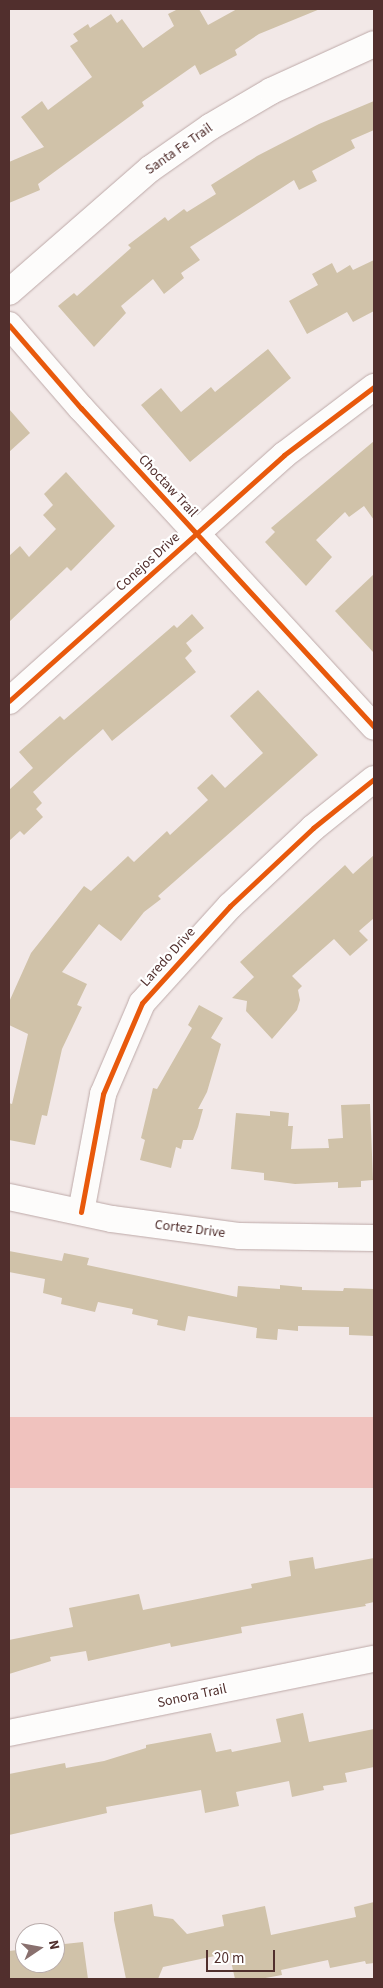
<!DOCTYPE html>
<style>
body{margin:0}
#map{position:relative;width:383px;height:1988px;overflow:hidden;background:#f2e8e7;font-family:"Source Sans 3",sans-serif}
div>[style]{position:absolute}
.green>*{inset:0;background:#f0c2be;transform-origin:0 0}
.building>*{inset:0;background:#d0c2a9}
.roads{filter:drop-shadow(0 0 1px #bda9a8) drop-shadow(0 0 1px #bda9a8)}
.minor>*{height:26px;margin:-13px;padding:0 13px;transform-origin:13px;border-radius:13px;background:#fdfcfb}
.cycleway>*{height:5px;margin:-2.5px;padding:0 2.5px;transform-origin:2.5px;border-radius:2.5px;background:#e8590c}
span{translate:-50% -50%;white-space:nowrap;text-align:center;line-height:1.15;-webkit-text-stroke:4.5px #fff;paint-order:stroke}
.street-label{font-size:14px;color:#512f2d}
.frame{position:absolute;inset:0;border:10px solid #512f2d;pointer-events:none}
.north{position:absolute;left:15px;top:1923px;width:50px;height:50px;box-sizing:border-box;background:#fff;border:1px solid #b9acab;border-radius:50%;rotate:78deg;font-size:14px;font-weight:700;line-height:20px;text-align:center;color:#512f2d}
.north::after{content:'';display:block;margin:auto;width:18px;height:22px;background:#89706e;clip-path:polygon(50% 0,100% 100%,50% 72%,0 100%)}
.scale{position:absolute;left:206px;top:1950px;width:69px;height:22px;box-sizing:border-box;border:2px solid #512f2d;border-top:0;padding-left:6px;font-size:15px;line-height:18px;white-space:nowrap;color:#512f2d;-webkit-text-stroke:4px #fff;paint-order:stroke}
</style>
<div id="map">
<div class="green">
<div style="left:374px;top:1417px;width:71px;height:372px;rotate:90deg"></div>
</div>
<div class="building">
<div style="clip-path:polygon(178px 9px,199px 9px,208px 25px,237px 9px,320px 9px,259px 34px,235px 50px,237px 55px,200px 75px,195px 65px,142px 102px,144px 106px,38px 184px,40px 190px,9px 203px,9px 162px,44px 147px,21px 117px,42px 101px,48px 110px,92px 77px,70px 46px,78px 41px,73px 34px,88px 24px,90px 28px,111px 14px,117px 23px,122px 19px,143px 48px,174px 26px,168px 14px)"></div>
<div style="clip-path:polygon(374px 101px,374px 130px,351px 140px,355px 148px,312px 171px,317px 181px,299px 190px,294px 180px,190px 247px,200px 260px,181px 273px,184px 278px,164px 294px,153px 279px,121px 306px,126px 313px,94px 347px,58px 306px,74px 293px,77px 296px,131px 248px,128px 245px,165px 217px,168px 221px,184px 209px,187px 212px,216px 194px,211px 185px,257px 156px,319px 124px)"></div>
<div style="clip-path:polygon(374px 260px,374px 311px,353px 322px,347px 312px,307px 334px,289px 301px,318px 285px,312px 274px,332px 263px,337px 273px,350px 265px,353px 270px)"></div>
<div style="clip-path:polygon(268px 349px,291px 378px,190px 462px,141px 405px,161px 388px,181px 412px,211px 387px,215px 392px)"></div>
<div style="clip-path:polygon(9px 409px,30px 433px,9px 452px)"></div>
<div style="clip-path:polygon(374px 441px,374px 520px,364px 506px,349px 517px,345px 512px,316px 540px,332px 557px,306px 586px,265px 542px,275px 532px,271px 528px)"></div>
<div style="clip-path:polygon(66px 472px,115px 526px,71px 571px,67px 567px,9px 622px,9px 556px,20px 546px,29px 557px,56px 529px,43px 515px,53px 505px,44px 494px)"></div>
<div style="clip-path:polygon(374px 574px,374px 653px,335px 611px)"></div>
<div style="clip-path:polygon(192px 614px,204px 628px,186px 643px,192px 651px,185px 658px,196px 672px,112px 741px,103px 729px,69px 759px,33px 792px,42px 803px,36px 809px,43px 817px,24px 835px,20px 831px,9px 841px,9px 790px,33px 768px,19px 752px,60px 716px,64px 720px,174px 625px,177px 628px)"></div>
<div style="clip-path:polygon(258px 690px,318px 755px,158px 896px,161px 899px,144px 912px,121px 941px,99px 924px,62px 972px,87px 984px,77px 1005px,82px 1007px,62px 1049px,47px 1116px,42px 1115px,35px 1145px,9px 1140px,9px 1103px,12px 1104px,28px 1034px,9px 1025px,9px 1002px,31px 953px,84px 886px,91px 891px,128px 856px,134px 862px,167px 831px,170px 835px,208px 800px,197px 788px,212px 774px,225px 788px,263px 753px,230px 716px)"></div>
<div style="clip-path:polygon(374px 855px,374px 918px,359px 931px,368px 940px,350px 956px,334px 939px,292px 976px,302px 986px,298px 990px,300px 1000px,297px 1010px,272px 1039px,246px 1011px,247px 1001px,232px 998px,254px 977px,240px 962px,345px 865px,353px 874px)"></div>
<div style="clip-path:polygon(199px 1005px,223px 1018px,211px 1038px,221px 1044px,207px 1092px,198px 1109px,203px 1109px,198px 1127px,193px 1140px,183px 1140px,181px 1149px,176px 1147px,171px 1168px,140px 1160px,145px 1140px,141px 1138px,153px 1088px,157px 1089px,192px 1028px,188px 1025px)"></div>
<div style="clip-path:polygon(370px 1104px,373px 1180px,361px 1181px,361px 1187px,338px 1188px,338px 1182px,295px 1184px,264px 1180px,264px 1173px,231px 1169px,236px 1113px,270px 1116px,270px 1111px,289px 1113px,288px 1126px,293px 1126px,291px 1149px,329px 1148px,328px 1139px,343px 1138px,341px 1105px)"></div>
<div style="clip-path:polygon(9px 1251px,62px 1261px,64px 1253px,89px 1258px,87px 1265px,237px 1297px,238px 1286px,280px 1289px,280px 1285px,302px 1287px,302px 1290px,343px 1291px,344px 1288px,374px 1289px,374px 1336px,349px 1335px,349px 1327px,298px 1326px,298px 1331px,278px 1329px,277px 1340px,256px 1338px,257px 1328px,188px 1316px,185px 1331px,157px 1325px,158px 1320px,132px 1314px,133px 1309px,98px 1302px,95px 1312px,61px 1304px,62px 1298px,43px 1293px,45px 1279px,9px 1272px)"></div>
<div style="clip-path:polygon(313px 1557px,315px 1569px,374px 1558px,374px 1602px,365px 1604px,366px 1606px,241px 1627px,242px 1633px,171px 1647px,170px 1643px,88px 1661px,86px 1651px,50px 1657px,51px 1661px,9px 1674px,9px 1640px,73px 1627px,69px 1608px,139px 1594px,143px 1610px,252px 1588px,251px 1584px,291px 1576px,289px 1561px)"></div>
<div style="clip-path:polygon(303px 1713px,309px 1742px,374px 1729px,374px 1767px,345px 1773px,347px 1782px,323px 1786px,324px 1790px,292px 1797px,289px 1781px,236px 1792px,239px 1806px,205px 1813px,201px 1790px,106px 1807px,107px 1813px,9px 1835px,9px 1774px,65px 1763px,66px 1768px,104px 1761px,146px 1748px,146px 1745px,211px 1733px,216px 1752px,231px 1749px,232px 1752px,281px 1742px,276px 1719px)"></div>
<div style="clip-path:polygon(374px 1902px,374px 1963px,366px 1964px,365px 1961px,330px 1968px,328px 1960px,281px 1970px,282px 1975px,260px 1979px,235px 1979px,229px 1953px,163px 1967px,158px 1979px,126px 1979px,114px 1920px,114px 1912px,152px 1904px,154px 1916px,173px 1919px,187px 1934px,224px 1926px,222px 1915px,265px 1906px,271px 1935px,356px 1917px,354px 1907px)"></div>
<div style="clip-path:polygon(83px 1942px,88px 1979px,9px 1979px,9px 1951px,25px 1949px,25px 1963px,55px 1963px,55px 1945px)"></div>
</div>
<div class="roads">
<div class="minor">
<div style="left:9px;top:292px;width:187px;rotate:-41.1deg"></div>
<div style="left:150px;top:169px;width:73px;rotate:-35deg"></div>
<div style="left:210px;top:127px;width:71px;rotate:-30.5deg"></div>
<div style="left:271px;top:91px;width:113px;rotate:-24.5deg"></div>
<div style="left:9px;top:325px;width:110px;rotate:49.1deg"></div>
<div style="left:81px;top:408px;width:433px;rotate:47.4deg"></div>
<div style="left:9px;top:701px;width:369px;rotate:-41.8deg"></div>
<div style="left:284px;top:455px;width:113px;rotate:-37.1deg"></div>
<div style="left:9px;top:1197px;width:105px;rotate:12.1deg"></div>
<div style="left:112px;top:1219px;width:129px;rotate:7.6deg"></div>
<div style="left:240px;top:1236px;width:134px;rotate:0.9deg"></div>
<div style="left:81px;top:1212px;width:120px;rotate:-79.4deg"></div>
<div style="left:103px;top:1094px;width:99px;rotate:-66.8deg"></div>
<div style="left:142px;top:1003px;width:131px;rotate:-47.8deg"></div>
<div style="left:230px;top:906px;width:114px;rotate:-43.2deg"></div>
<div style="left:313px;top:828px;width:78px;rotate:-38.8deg"></div>
<div style="left:9px;top:1733px;width:372px;rotate:-11.5deg"></div>
</div>
</div>
<div class="cycleway">
<div style="left:9px;top:325px;width:110px;rotate:49.1deg"></div>
<div style="left:81px;top:408px;width:433px;rotate:47.4deg"></div>
<div style="left:9px;top:701px;width:369px;rotate:-41.8deg"></div>
<div style="left:284px;top:455px;width:113px;rotate:-37.1deg"></div>
<div style="left:81px;top:1212px;width:120px;rotate:-79.4deg"></div>
<div style="left:103px;top:1094px;width:99px;rotate:-66.8deg"></div>
<div style="left:142px;top:1003px;width:131px;rotate:-47.8deg"></div>
<div style="left:230px;top:906px;width:114px;rotate:-43.2deg"></div>
<div style="left:313px;top:828px;width:78px;rotate:-38.8deg"></div>
</div>
<div class="street-label">
<span style="left:179px;top:149px;rotate:-35deg">Santa Fe Trail</span>
<span style="left:168px;top:486px;rotate:47deg">Choctaw Trail</span>
<span style="left:148px;top:562px;rotate:-42deg">Conejos Drive</span>
<span style="left:168px;top:957px;rotate:-48deg">Laredo Drive</span>
<span style="left:190px;top:1229px;rotate:7deg">Cortez Drive</span>
<span style="left:192px;top:1696px;rotate:-12deg">Sonora Trail</span>
</div>
<div class="frame"></div>
<div class="north">N</div>
<div class="scale">20 m</div>
</div>
